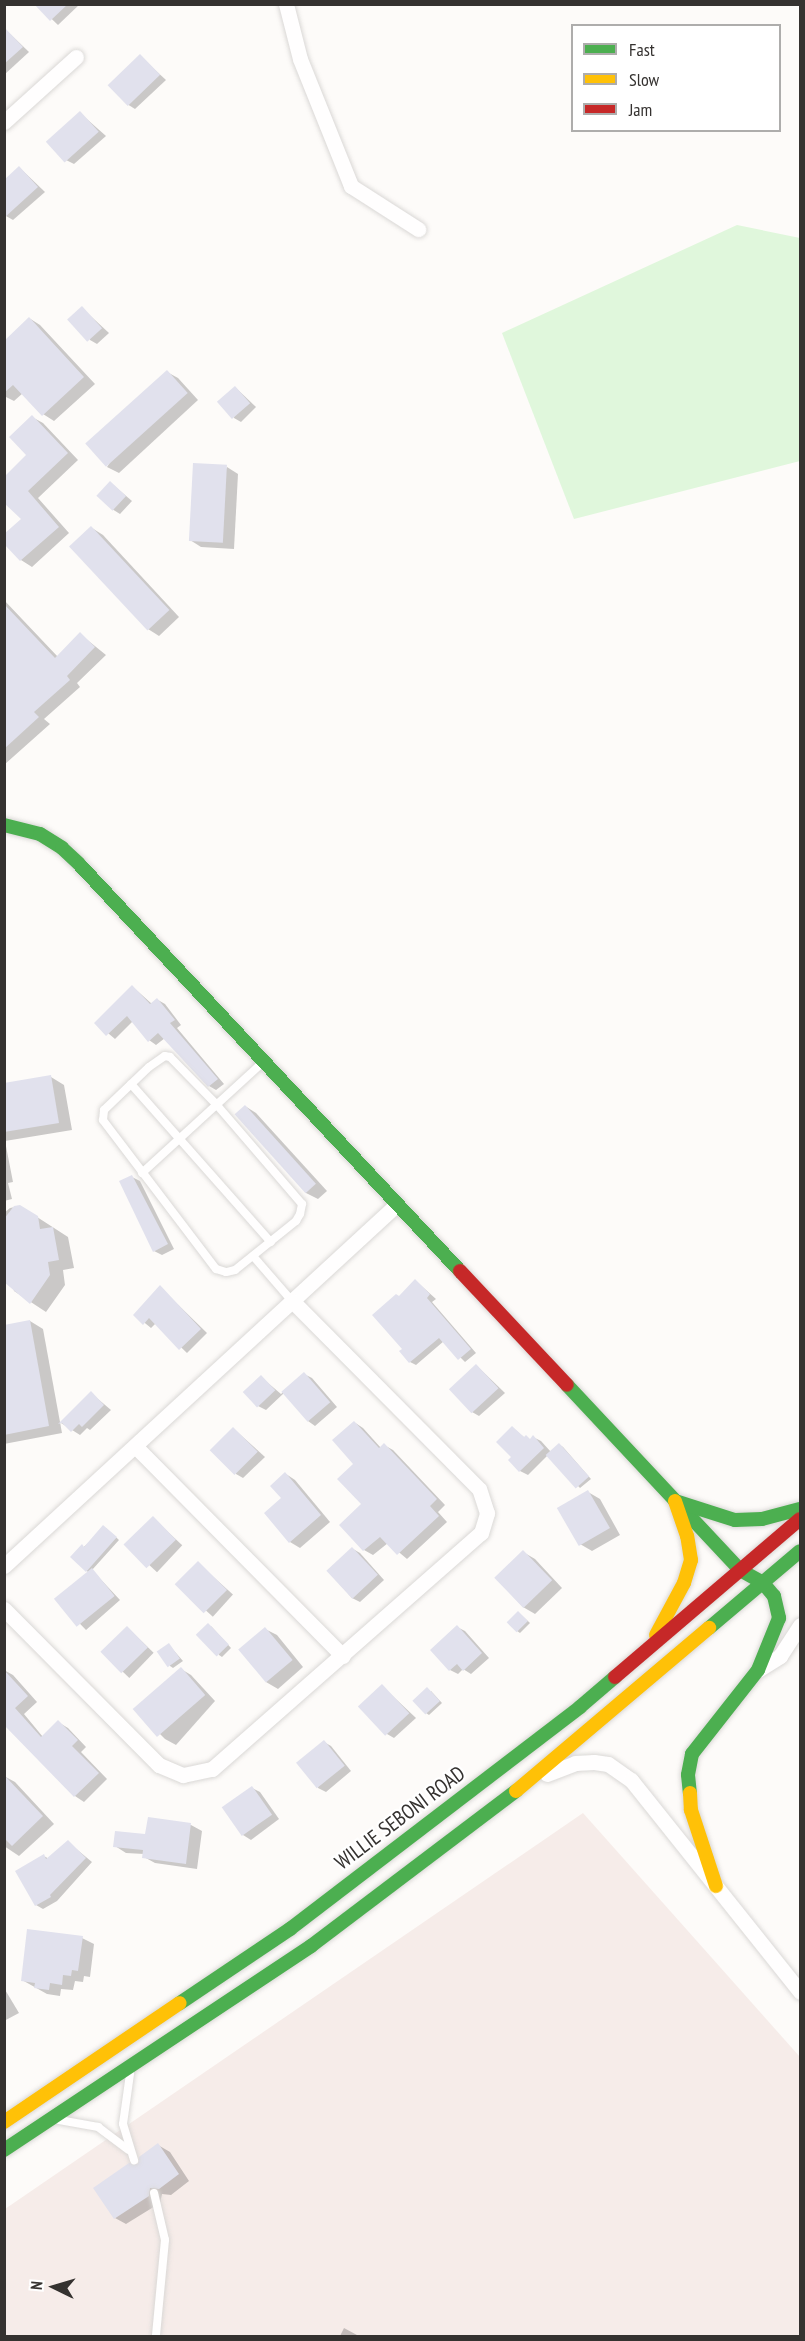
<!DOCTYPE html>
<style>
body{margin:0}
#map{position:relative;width:805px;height:2341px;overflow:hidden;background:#fdfbf9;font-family:"PT Sans Narrow",sans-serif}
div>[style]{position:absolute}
.commercial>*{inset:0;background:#f6ece9}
.green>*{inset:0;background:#e0f7dc}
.shadow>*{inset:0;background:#0003;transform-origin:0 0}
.building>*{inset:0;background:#e1e1ed;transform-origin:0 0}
.roads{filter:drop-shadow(0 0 2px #dad8d6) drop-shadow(0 0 2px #dad8d6)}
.lane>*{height:8px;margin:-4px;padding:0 4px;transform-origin:4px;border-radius:4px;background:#fffefe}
.street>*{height:15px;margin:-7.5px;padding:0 7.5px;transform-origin:7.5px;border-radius:7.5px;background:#fffefe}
.fast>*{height:14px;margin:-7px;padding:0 7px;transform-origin:7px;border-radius:7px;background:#4caf50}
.slow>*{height:14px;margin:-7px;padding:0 7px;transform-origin:7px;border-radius:7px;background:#ffc107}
.jam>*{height:14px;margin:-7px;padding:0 7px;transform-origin:7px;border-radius:7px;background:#c62828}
span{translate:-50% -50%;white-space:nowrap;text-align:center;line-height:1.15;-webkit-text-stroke:4.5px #fff;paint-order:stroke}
.street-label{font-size:21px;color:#353230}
.frame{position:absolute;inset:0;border:6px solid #353230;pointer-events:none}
.legend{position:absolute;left:571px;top:24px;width:210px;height:108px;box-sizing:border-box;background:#fff;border:2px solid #aeadac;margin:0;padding:8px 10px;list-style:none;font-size:18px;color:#353230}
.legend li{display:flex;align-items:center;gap:12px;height:30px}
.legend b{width:30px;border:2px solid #aeadac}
.north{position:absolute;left:24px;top:2257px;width:60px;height:60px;-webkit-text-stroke:4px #fff;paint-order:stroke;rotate:275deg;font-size:16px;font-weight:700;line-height:24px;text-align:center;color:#353230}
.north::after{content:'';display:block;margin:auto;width:21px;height:27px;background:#353230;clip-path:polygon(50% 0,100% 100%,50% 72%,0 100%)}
</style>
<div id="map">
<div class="commercial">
<div style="clip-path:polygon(583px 1813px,800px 2057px,800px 2336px,5px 2336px,5px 2209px)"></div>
</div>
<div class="green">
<div style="clip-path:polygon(737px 225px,800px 238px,800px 461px,574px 519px,502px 333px)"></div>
</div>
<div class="shadow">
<div style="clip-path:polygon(36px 4px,80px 4px,58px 25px)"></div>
<div style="clip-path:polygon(4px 28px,29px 52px,4px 75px)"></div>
<div style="clip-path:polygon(140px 56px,166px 80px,135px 109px,127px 104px)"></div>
<div style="clip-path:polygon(80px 113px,106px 136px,74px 164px,66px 160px)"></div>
<div style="clip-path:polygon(20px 168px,45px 192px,13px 220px,6px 216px)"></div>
<div style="clip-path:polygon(82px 308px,109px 333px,97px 344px,90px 340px)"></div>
<div style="clip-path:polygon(29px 318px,40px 325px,95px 384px,54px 421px,43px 414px,23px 393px,14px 401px,4px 396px,4px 343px)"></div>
<div style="clip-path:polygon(167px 372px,178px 378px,198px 400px,119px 473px,107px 467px)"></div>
<div style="clip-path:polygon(236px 388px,256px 407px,241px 422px,234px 418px)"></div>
<div style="clip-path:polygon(32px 417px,43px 423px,78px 460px,38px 498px,69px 533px,32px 567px,21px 560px,4px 541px,23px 519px)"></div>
<div style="clip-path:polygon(227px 467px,238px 474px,234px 549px,201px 547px,190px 540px)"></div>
<div style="clip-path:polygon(111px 483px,132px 501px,120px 514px,112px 509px)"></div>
<div style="clip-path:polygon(92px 528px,103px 535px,179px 617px,159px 636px,148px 629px)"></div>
<div style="clip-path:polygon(4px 600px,58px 657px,80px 634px,106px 655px,77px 683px,80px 687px,44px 719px,50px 724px,4px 765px)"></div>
<div style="clip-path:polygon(133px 987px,152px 1004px,158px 1000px,165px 1004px,181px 1025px,177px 1028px,224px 1084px,216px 1090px,209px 1086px,165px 1038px,156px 1045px,149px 1040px,133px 1021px,115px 1039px,96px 1023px)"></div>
<div style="clip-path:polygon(51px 1077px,64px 1085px,72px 1130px,5px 1141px,13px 1182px,8px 1183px,12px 1199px,4px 1201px,4px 1085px)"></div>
<div style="clip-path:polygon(245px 1106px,256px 1113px,327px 1191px,318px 1199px,306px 1193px)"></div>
<div style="clip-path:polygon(132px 1177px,140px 1181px,174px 1249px,162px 1255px,154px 1251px)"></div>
<div style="clip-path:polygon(20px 1206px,68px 1237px,74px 1268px,63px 1270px,65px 1285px,46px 1312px,14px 1291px,12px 1284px,4px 1279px,4px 1213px,10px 1208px)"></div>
<div style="clip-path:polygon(416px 1281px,436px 1299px,432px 1302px,476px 1353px,465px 1362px,444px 1341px,416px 1365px,410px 1362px,404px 1349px,400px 1297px)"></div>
<div style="clip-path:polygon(160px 1287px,207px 1333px,187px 1353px,156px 1323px,151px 1328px,135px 1315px)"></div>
<div style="clip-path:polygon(30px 1321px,43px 1329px,62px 1433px,4px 1444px,4px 1327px)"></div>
<div style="clip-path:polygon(476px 1365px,505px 1393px,479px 1416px,472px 1412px)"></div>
<div style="clip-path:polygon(304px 1374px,312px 1378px,337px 1407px,315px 1426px,308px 1421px,284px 1393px,266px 1410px,258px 1406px,261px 1377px,281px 1394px)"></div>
<div style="clip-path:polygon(91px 1393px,111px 1410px,90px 1430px,87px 1428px,80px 1435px,61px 1423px)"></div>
<div style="clip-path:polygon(354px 1422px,363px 1428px,381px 1448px,384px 1445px,393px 1450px,445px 1505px,438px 1512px,447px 1522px,407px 1559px,388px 1543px,373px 1555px,364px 1550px,363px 1504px,355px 1464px)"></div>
<div style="clip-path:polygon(513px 1428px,525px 1438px,531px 1440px,533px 1437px,541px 1441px,551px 1452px,560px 1445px,563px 1447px,591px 1479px,580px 1488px,548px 1455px,528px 1475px,520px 1471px,513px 1457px)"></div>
<div style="clip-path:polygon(234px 1429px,265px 1457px,243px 1478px,236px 1474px)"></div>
<div style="clip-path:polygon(286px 1474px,295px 1480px,330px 1522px,300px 1548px,290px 1542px)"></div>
<div style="clip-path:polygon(588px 1492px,600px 1499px,620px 1535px,592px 1551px,580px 1544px)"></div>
<div style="left:153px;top:1518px;width:40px;height:37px;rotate:43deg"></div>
<div style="clip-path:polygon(106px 1528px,119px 1540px,92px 1570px,120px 1600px,86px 1630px,57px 1600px,89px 1573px,72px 1557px)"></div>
<div style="clip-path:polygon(353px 1549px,360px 1553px,384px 1580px,360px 1602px,352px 1598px,328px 1571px)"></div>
<div style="clip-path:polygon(523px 1552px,535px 1559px,562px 1588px,535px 1614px,523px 1607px,496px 1578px)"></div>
<div style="left:198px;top:1563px;width:47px;height:30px;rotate:42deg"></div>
<div style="clip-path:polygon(518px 1612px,530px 1623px,520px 1633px,517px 1631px)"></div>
<div style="clip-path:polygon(211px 1626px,231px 1648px,222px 1657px,219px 1655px)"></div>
<div style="left:127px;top:1627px;width:37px;height:35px;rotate:44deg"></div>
<div style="clip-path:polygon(457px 1627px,465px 1631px,489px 1658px,471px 1674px,463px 1669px,458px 1674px,450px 1670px)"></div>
<div style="clip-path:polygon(265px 1629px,277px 1635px,303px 1667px,278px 1689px,266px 1682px)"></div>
<div style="clip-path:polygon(169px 1645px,183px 1661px,173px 1668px,170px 1666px)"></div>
<div style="clip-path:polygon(181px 1669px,191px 1675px,215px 1701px,176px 1745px,165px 1739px,138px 1712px)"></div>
<div style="clip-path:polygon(4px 1670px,13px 1675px,37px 1702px,24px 1714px,43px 1737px,58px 1722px,68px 1728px,86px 1747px,81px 1752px,107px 1779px,84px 1802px,75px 1796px,4px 1723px)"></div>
<div style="clip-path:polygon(382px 1686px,416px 1718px,394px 1738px,387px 1734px)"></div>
<div style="clip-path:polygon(431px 1691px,442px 1703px,429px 1715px,426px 1713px)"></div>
<div style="clip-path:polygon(324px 1742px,331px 1746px,351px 1771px,326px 1792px,318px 1788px)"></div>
<div style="clip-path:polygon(4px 1776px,15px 1782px,54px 1824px,19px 1856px,4px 1846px)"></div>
<div style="clip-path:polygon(252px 1788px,260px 1792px,279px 1819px,251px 1840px,243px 1835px,224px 1808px)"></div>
<div style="clip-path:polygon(149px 1819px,191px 1825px,202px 1831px,197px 1869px,155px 1863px,144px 1857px,144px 1854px,126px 1853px,115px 1846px,147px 1835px)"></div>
<div style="clip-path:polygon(68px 1842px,92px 1862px,57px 1901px,43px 1909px,36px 1905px,44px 1856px,49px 1859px)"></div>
<div style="clip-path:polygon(82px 1938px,94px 1944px,90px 1977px,84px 1976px,83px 1982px,75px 1981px,73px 1990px,61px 1989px,60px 1996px,47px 1994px,22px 1980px)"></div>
<div style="clip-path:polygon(4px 1988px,19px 2013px,4px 2021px)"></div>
<div style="clip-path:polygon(158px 2145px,170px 2152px,189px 2181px,171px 2195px,162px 2194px,160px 2203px,126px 2224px,115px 2218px,139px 2166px)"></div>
<div style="clip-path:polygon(344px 2328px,357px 2335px,361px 2336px,340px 2336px)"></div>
</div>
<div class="building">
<div style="clip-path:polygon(34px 4px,68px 4px,50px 21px)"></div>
<div style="clip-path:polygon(4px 27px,23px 47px,4px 64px)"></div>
<div style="left:140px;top:54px;width:29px;height:45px;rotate:46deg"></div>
<div style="left:80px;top:111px;width:28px;height:46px;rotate:48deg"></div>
<div style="clip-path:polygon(19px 166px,38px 187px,4px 218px,4px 180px)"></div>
<div style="left:82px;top:306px;width:30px;height:20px;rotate:48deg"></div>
<div style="clip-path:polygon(29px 317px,84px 377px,42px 416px,13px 385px,4px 393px,4px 341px)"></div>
<div style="left:167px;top:370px;width:31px;height:110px;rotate:48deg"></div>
<div style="left:235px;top:386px;width:23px;height:24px;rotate:49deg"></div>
<div style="clip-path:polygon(32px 415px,68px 453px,28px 491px,59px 527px,20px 561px,4px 544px,4px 534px,21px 519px,4px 503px,4px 477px,26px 455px,9px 437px)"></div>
<div style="left:193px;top:463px;width:34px;height:78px;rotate:3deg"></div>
<div style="left:110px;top:481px;width:22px;height:20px;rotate:43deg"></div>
<div style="left:91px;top:526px;width:115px;height:30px;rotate:47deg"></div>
<div style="clip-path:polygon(4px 604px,55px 658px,80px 632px,95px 647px,67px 676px,70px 680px,34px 712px,39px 717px,4px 749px)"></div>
<div style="clip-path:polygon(132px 985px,150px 1004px,157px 998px,175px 1020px,170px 1023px,218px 1079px,208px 1087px,158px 1033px,148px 1042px,127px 1016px,106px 1036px,94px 1023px)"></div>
<div style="clip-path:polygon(51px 1075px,59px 1123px,4px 1132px,4px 1083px)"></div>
<div style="left:245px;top:1105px;width:106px;height:14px;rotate:48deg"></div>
<div style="clip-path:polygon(132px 1175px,168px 1244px,153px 1252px,119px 1181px)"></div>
<div style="clip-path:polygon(20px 1205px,38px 1216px,40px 1229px,53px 1227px,59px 1260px,48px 1262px,50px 1275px,30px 1304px,4px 1282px,4px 1219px,14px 1206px)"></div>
<div style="clip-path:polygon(415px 1279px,430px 1294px,427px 1298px,471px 1349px,458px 1360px,439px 1338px,409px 1363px,399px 1351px,402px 1349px,372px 1315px,396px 1294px,399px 1296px)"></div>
<div style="clip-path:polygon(160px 1285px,201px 1329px,179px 1350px,149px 1318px,143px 1325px,133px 1315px)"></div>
<div style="clip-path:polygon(30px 1320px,49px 1426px,4px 1435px,4px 1325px)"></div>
<div style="left:476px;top:1364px;width:33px;height:37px;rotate:47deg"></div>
<div style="left:304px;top:1372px;width:40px;height:30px;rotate:49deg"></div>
<div style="left:261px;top:1375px;width:21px;height:25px;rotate:47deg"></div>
<div style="clip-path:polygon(91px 1391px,104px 1405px,82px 1427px,79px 1424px,71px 1432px,62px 1423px,58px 1424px)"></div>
<div style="clip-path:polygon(354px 1421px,379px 1448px,384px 1443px,437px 1499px,430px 1506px,439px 1516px,397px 1555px,380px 1537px,363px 1551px,339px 1525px,361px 1504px,337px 1479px,353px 1464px,332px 1440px)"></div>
<div style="clip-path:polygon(512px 1426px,524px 1437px,526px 1435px,530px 1439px,533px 1435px,544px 1448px,519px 1472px,508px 1460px,511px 1457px,496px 1442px)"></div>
<div style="left:233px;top:1427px;width:35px;height:33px;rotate:45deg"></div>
<div style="left:559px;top:1443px;width:45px;height:18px;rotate:48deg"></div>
<div style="clip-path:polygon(285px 1472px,321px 1515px,289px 1543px,264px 1513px,281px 1498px,270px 1486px)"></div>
<div style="left:588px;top:1490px;width:44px;height:36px;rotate:60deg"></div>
<div style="left:153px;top:1516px;width:33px;height:41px;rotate:46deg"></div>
<div style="clip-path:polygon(103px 1525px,117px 1537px,86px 1572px,70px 1557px,82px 1544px,84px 1547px)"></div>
<div style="left:352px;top:1547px;width:38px;height:35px;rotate:47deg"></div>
<div style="left:523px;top:1550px;width:42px;height:40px;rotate:46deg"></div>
<div style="left:198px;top:1561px;width:41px;height:33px;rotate:45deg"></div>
<div style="left:92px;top:1568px;width:36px;height:49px;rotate:51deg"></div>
<div style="left:518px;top:1611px;width:14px;height:16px;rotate:45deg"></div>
<div style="left:208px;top:1623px;width:30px;height:17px;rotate:46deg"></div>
<div style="clip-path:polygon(457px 1625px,482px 1653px,463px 1671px,457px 1664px,449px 1671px,430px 1650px)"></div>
<div style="left:127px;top:1626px;width:30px;height:37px;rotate:46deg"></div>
<div style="left:265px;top:1627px;width:43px;height:35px;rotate:50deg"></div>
<div style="left:169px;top:1643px;width:19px;height:15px;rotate:55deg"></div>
<div style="left:181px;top:1667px;width:37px;height:64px;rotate:49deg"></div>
<div style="clip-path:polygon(4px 1670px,28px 1696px,15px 1708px,41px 1737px,58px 1720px,78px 1740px,72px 1746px,99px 1773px,74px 1797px,4px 1725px)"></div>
<div style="left:382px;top:1684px;width:40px;height:33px;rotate:47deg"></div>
<div style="left:427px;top:1687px;width:19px;height:20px;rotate:47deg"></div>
<div style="left:324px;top:1740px;width:33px;height:36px;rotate:51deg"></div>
<div style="clip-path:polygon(4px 1775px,43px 1816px,12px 1846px,4px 1838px)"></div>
<div style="left:252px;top:1786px;width:35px;height:37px;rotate:55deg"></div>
<div style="clip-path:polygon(148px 1817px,191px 1823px,186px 1864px,142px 1858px,143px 1850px,113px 1847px,115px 1831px,145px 1834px)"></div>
<div style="clip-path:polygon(68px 1840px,86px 1858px,50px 1895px,51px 1897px,35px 1906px,15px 1871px,44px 1854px,46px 1859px)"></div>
<div style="clip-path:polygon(27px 1929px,83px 1936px,78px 1971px,72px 1970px,71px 1976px,63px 1975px,62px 1985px,50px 1983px,49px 1990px,34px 1988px,35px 1983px,21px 1981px)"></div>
<div style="clip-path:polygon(158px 2143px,179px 2174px,159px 2189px,150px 2188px,149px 2196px,114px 2219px,93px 2188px,129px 2163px,138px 2164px,139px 2157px)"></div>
</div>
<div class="roads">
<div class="lane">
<div style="left:165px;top:1056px;width:5px;rotate:11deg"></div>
<div style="left:170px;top:1057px;width:66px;rotate:45.6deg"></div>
<div style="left:216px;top:1104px;width:132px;rotate:49.3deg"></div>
<div style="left:302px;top:1204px;width:10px;rotate:101deg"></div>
<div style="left:300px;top:1214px;width:8px;rotate:120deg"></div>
<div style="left:296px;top:1221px;width:78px;rotate:141.2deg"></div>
<div style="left:235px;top:1270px;width:9px;rotate:167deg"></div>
<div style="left:226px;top:1272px;width:10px;rotate:-163deg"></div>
<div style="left:216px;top:1269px;width:187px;rotate:-127.2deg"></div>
<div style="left:103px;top:1120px;width:10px;rotate:-84deg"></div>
<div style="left:104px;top:1110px;width:62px;rotate:-43.7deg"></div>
<div style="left:149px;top:1067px;width:19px;rotate:-35deg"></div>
<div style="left:131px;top:1084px;width:211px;rotate:48.5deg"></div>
<div style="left:142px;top:1173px;width:163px;rotate:-42.5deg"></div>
<div style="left:253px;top:1256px;width:60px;rotate:49.1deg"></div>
<div style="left:130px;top:2074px;width:50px;rotate:98deg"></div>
<div style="left:123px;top:2124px;width:38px;rotate:73deg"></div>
<div style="left:59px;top:2120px;width:40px;rotate:10deg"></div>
<div style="left:98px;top:2127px;width:38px;rotate:37deg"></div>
<div style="left:154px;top:2193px;width:48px;rotate:76.8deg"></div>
<div style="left:165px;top:2240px;width:96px;rotate:95.4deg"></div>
</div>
<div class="street">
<div style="left:286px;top:4px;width:57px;rotate:75.7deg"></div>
<div style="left:300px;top:59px;width:137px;rotate:68.1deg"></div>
<div style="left:351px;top:186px;width:80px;rotate:32.7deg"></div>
<div style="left:4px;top:122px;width:97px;rotate:-42.1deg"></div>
<div style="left:136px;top:1447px;width:294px;rotate:45.3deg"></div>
<div style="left:4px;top:1566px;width:533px;rotate:-42.64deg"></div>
<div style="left:4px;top:1609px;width:220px;rotate:45.2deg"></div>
<div style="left:159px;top:1765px;width:26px;rotate:23deg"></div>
<div style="left:183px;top:1775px;width:30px;rotate:-12deg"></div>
<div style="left:212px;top:1769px;width:358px;rotate:-41.3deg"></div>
<div style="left:481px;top:1533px;width:21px;rotate:-73deg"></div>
<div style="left:487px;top:1513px;width:25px;rotate:-108deg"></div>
<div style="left:479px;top:1489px;width:264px;rotate:-134.8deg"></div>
<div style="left:758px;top:1670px;width:26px;rotate:-32deg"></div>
<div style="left:780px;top:1656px;width:37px;rotate:-57deg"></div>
<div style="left:547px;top:1774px;width:30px;rotate:-21deg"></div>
<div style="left:575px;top:1763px;width:19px;rotate:-3deg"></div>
<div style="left:594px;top:1762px;width:14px;rotate:8deg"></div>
<div style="left:608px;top:1764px;width:28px;rotate:35deg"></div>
<div style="left:631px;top:1780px;width:271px;rotate:51.4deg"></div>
</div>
<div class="fast">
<div style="left:4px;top:825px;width:37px;rotate:14deg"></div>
<div style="left:40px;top:834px;width:26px;rotate:32deg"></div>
<div style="left:62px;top:848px;width:23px;rotate:43deg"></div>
<div style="left:79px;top:864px;width:558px;rotate:46.89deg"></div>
<div style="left:567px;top:1385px;width:253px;rotate:46.9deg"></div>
<div style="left:740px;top:1570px;width:26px;rotate:29deg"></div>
<div style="left:763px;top:1583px;width:17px;rotate:50deg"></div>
<div style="left:774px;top:1596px;width:23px;rotate:77deg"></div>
<div style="left:779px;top:1618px;width:56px;rotate:112deg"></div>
<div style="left:758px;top:1670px;width:107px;rotate:128.2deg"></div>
<div style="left:692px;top:1754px;width:21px;rotate:101deg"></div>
<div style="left:688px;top:1775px;width:18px;rotate:84deg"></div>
<div style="left:675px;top:1501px;width:63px;rotate:17.6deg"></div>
<div style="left:735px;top:1520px;width:27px;rotate:-2deg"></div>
<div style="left:762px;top:1519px;width:39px;rotate:-15deg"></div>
<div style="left:709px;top:1628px;width:119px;rotate:-40.2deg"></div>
<div style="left:180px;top:2003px;width:133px;rotate:-33.9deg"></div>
<div style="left:290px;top:1929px;width:365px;rotate:-37.4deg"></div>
<div style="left:580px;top:1707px;width:46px;rotate:-40.6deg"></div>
<div style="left:4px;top:2150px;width:369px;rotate:-33.6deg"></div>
<div style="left:311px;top:1946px;width:257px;rotate:-37.1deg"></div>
</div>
<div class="slow">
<div style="left:656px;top:1635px;width:59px;rotate:-61.7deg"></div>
<div style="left:684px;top:1583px;width:24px;rotate:-73deg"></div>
<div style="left:691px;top:1560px;width:24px;rotate:-99deg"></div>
<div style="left:687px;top:1536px;width:37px;rotate:-109deg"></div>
<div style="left:516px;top:1791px;width:253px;rotate:-40.2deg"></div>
<div style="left:690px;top:1793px;width:17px;rotate:87deg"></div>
<div style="left:691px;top:1810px;width:80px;rotate:71.8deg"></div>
<div style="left:4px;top:2122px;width:212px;rotate:-34.1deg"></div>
</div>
<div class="jam">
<div style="left:460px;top:1271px;width:156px;rotate:46.8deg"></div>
<div style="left:615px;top:1677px;width:243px;rotate:-40.5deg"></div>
</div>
</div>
<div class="street-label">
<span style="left:400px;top:1818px;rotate:-37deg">WILLIE SEBONI ROAD</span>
</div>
<div class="frame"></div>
<ul class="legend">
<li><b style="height:8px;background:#4caf50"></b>Fast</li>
<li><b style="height:8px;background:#ffc107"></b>Slow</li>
<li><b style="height:8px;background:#c62828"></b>Jam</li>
</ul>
<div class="north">N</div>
</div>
